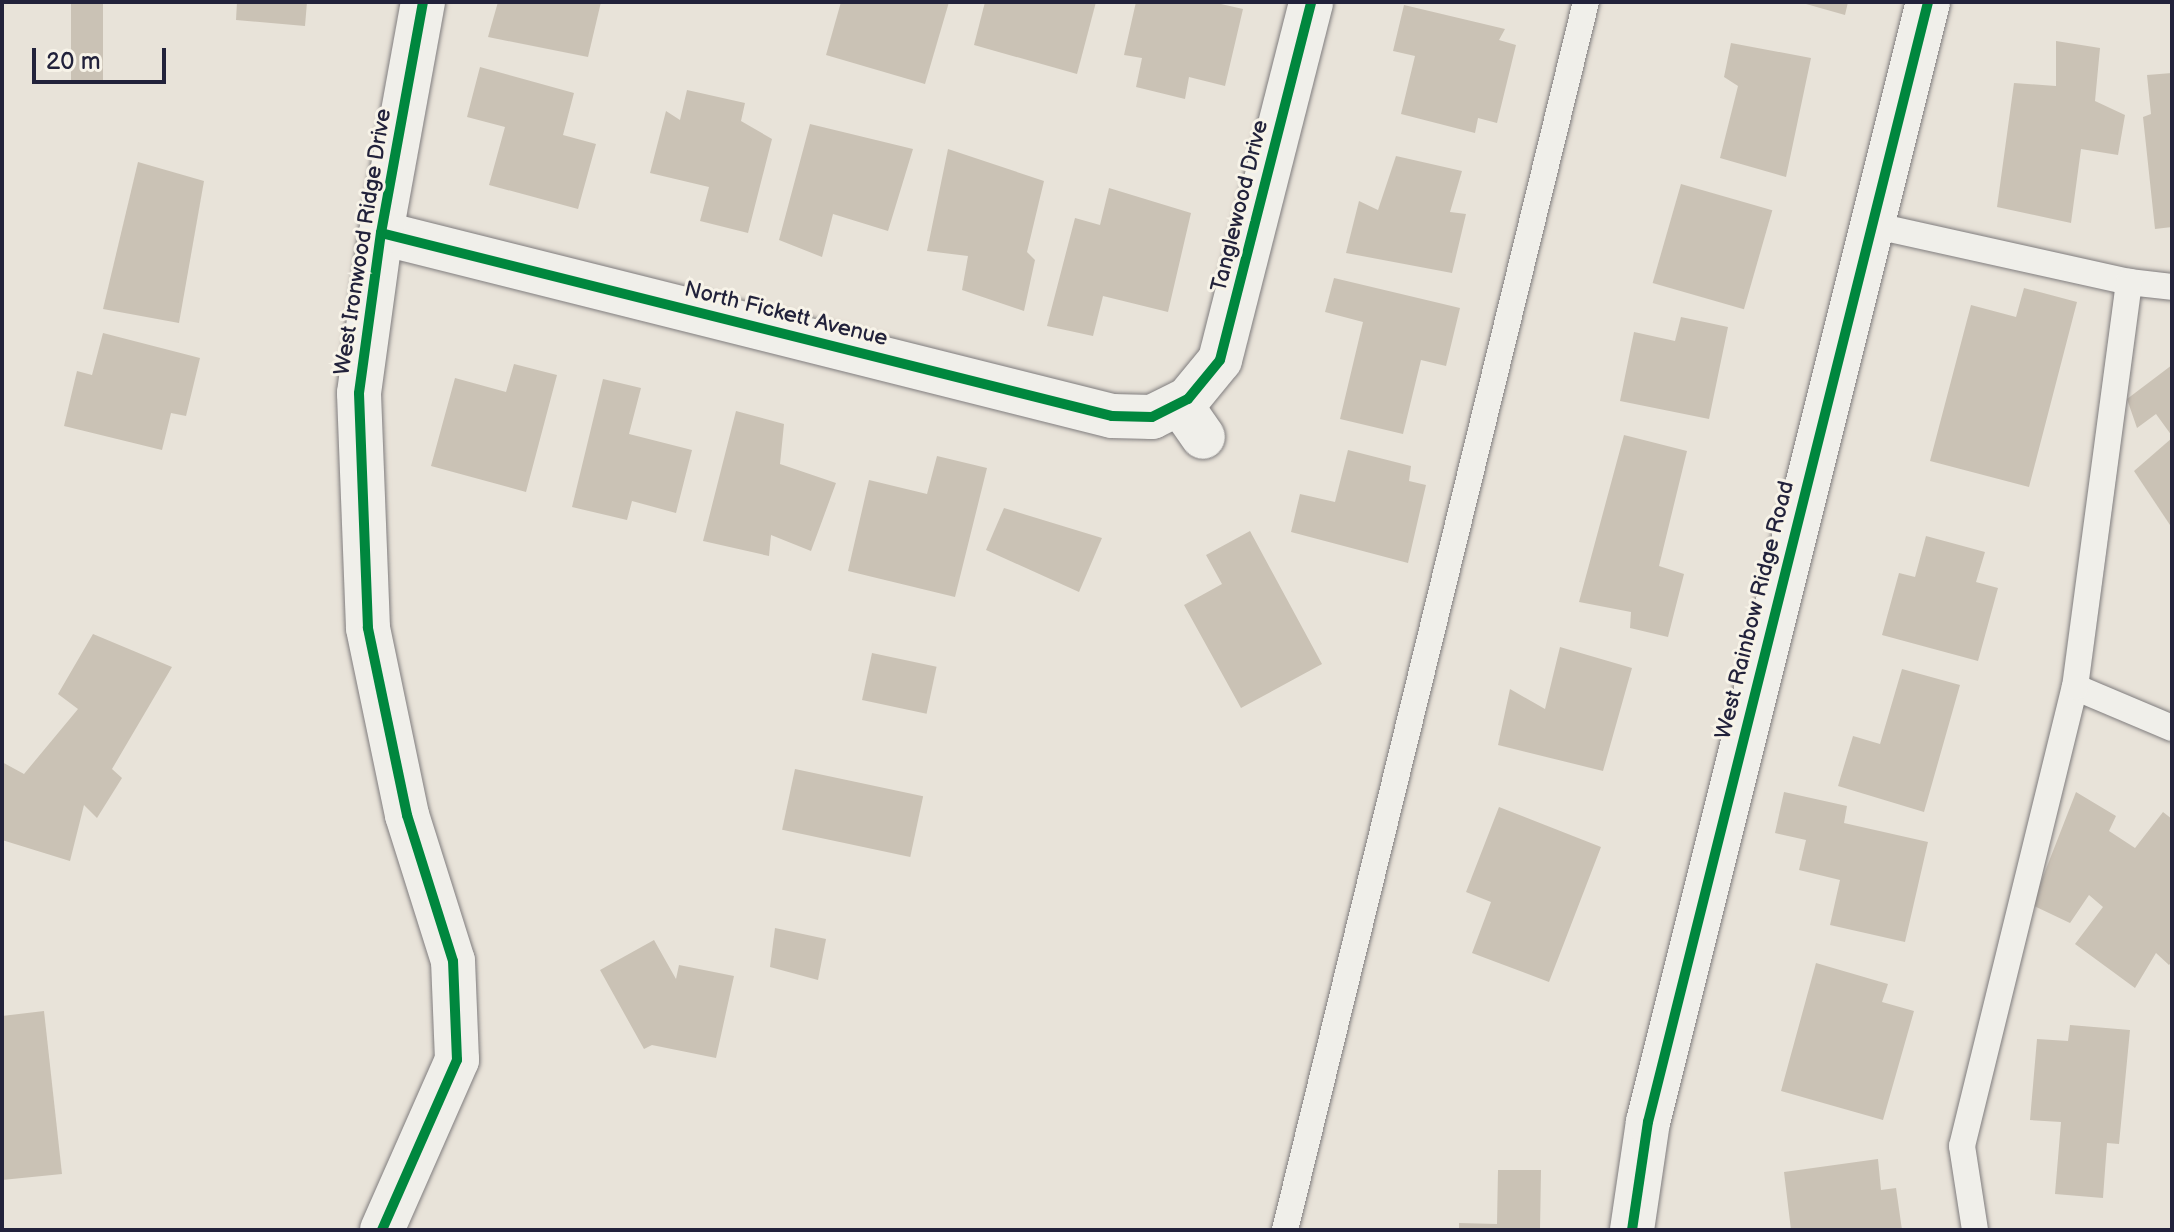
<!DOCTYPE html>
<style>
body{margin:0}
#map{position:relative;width:2174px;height:1232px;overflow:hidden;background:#e8e3d9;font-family:"Balsamiq Sans",sans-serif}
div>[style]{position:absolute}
.building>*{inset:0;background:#cac2b5;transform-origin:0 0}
.roads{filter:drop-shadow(0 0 2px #807d7e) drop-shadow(0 0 2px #807d7e)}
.lane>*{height:26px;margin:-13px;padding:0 13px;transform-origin:13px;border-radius:13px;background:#f0efea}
.street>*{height:44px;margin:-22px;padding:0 22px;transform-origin:22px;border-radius:22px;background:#f0efea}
.cycleway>*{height:10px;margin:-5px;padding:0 5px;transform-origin:5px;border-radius:5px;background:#00873e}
span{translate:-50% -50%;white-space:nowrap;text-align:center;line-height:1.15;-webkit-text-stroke:6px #f7f3e8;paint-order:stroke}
.street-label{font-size:22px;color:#22223b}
.frame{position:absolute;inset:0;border:4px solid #22223b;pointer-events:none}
.scale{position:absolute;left:32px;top:48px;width:134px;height:36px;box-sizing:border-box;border:4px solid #22223b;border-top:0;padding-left:10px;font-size:24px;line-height:28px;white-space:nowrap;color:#22223b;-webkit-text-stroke:6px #f7f3e8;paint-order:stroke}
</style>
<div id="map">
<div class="building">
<div style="left:71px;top:2px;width:32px;height:82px"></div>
<div style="clip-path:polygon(237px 2px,307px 2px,305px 26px,236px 20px)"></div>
<div style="clip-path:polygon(498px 2px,601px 2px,588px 57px,488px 37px)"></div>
<div style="clip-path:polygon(841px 2px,949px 2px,925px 84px,826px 55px)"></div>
<div style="clip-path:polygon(985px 2px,1096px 2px,1077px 74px,974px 45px)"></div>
<div style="clip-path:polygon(1136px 2px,1212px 2px,1243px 9px,1225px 86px,1189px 77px,1185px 99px,1136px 87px,1142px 58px,1124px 55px)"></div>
<div style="clip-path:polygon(1799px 2px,1848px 2px,1845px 15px)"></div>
<div style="clip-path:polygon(1404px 5px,1505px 29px,1499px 40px,1516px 45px,1497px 123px,1478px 118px,1475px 133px,1401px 114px,1415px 56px,1393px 51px)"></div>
<div style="clip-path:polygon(2056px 41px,2100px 48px,2095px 101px,2125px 115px,2118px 155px,2081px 149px,2071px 223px,1997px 207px,2014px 83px,2056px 86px)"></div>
<div style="clip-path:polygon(1731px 43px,1811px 58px,1786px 177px,1720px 158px,1738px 86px,1724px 77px)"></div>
<div style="clip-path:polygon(480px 67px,574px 93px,563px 135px,596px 144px,578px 209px,489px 185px,505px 127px,467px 117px)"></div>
<div style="clip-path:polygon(2172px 73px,2172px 227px,2155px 229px,2143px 117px,2151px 114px,2147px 75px)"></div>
<div style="clip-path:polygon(687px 90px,745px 103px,741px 121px,772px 139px,748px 233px,700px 221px,709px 187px,650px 173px,666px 111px,680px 120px)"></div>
<div style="clip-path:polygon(810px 124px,913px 149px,888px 231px,833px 214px,822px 257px,779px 240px)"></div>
<div style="clip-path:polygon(948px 149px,1044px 181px,1027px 252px,1035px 260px,1024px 311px,962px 290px,968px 256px,927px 251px)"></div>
<div style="clip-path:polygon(1396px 156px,1462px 171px,1450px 212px,1466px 214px,1452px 273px,1346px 253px,1359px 201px,1378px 210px)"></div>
<div style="clip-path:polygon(138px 162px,204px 181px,179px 323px,103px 309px)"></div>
<div style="left:1681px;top:184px;width:95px;height:103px;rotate:16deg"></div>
<div style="clip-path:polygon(1109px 188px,1191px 213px,1168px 312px,1103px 296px,1093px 336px,1047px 326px,1075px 218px,1100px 225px)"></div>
<div style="clip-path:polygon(1334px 278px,1460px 308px,1446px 366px,1421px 360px,1403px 434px,1340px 419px,1363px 322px,1325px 312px)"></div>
<div style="clip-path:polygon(2024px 288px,2077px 302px,2029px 487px,1930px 461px,1971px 305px,2016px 317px)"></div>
<div style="clip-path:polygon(1681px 317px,1728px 327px,1709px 419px,1620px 401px,1634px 332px,1675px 341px)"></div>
<div style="clip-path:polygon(103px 333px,200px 358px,186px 416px,171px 413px,162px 450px,64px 426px,77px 371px,92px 375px)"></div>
<div style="clip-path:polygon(514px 364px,557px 375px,526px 492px,431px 466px,455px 378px,506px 392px)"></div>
<div style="clip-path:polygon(2172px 365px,2172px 436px,2156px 414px,2137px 428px,2127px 399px)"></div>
<div style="clip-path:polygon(603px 379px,641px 388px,629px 434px,692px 450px,676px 513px,632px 501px,627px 520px,572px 507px)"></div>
<div style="clip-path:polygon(736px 411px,784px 424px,780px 464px,836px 483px,811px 551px,771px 535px,769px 556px,703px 541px)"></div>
<div style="clip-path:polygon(1624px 435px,1687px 451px,1659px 566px,1684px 574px,1668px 637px,1630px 628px,1631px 612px,1579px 602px)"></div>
<div style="clip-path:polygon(2172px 438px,2172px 528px,2134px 471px)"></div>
<div style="clip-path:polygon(1348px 450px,1411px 466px,1409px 481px,1426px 485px,1408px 563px,1291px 532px,1300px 494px,1335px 502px)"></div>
<div style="clip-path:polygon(937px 456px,987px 468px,955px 597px,848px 571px,869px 480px,927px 494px)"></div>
<div style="clip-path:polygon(1004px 508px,1102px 538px,1079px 592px,986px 550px)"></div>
<div style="clip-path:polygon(1250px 531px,1322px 664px,1241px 708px,1184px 605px,1222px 584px,1206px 555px)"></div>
<div style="clip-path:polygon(1926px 536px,1985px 552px,1976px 582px,1998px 588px,1978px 661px,1882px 635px,1899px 573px,1915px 577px)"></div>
<div style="clip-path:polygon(93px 634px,172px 667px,112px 769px,122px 778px,97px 818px,84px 805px,70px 861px,2px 840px,2px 762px,24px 774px,78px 709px,58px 694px)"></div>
<div style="clip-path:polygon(1560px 647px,1632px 668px,1603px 771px,1498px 745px,1510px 689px,1545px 709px)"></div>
<div style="left:872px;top:653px;width:66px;height:48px;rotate:12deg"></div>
<div style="clip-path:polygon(1902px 669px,1960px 685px,1924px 812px,1838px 786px,1853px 736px,1880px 744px)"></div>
<div style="left:795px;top:769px;width:131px;height:62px;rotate:12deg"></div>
<div style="clip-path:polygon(1784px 792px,1847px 806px,1844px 823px,1928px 842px,1905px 942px,1830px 925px,1840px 880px,1799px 870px,1806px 840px,1775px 833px)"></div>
<div style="clip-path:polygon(2076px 792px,2116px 816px,2109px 831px,2135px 848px,2163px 812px,2172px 819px,2172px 961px,2169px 965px,2156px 953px,2135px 988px,2075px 944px,2103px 907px,2089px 895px,2070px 923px,2032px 905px)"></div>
<div style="clip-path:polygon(1499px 807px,1601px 847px,1549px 982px,1472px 953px,1491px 902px,1466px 892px)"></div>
<div style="clip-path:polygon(775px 928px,826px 939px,818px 980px,770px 967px)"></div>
<div style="clip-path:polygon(654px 940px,676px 979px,679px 965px,734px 976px,716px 1058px,652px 1045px,644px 1049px,600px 970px)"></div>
<div style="clip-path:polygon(1816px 963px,1888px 984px,1882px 1002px,1914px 1011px,1883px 1120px,1781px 1091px)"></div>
<div style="clip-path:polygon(44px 1011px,62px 1174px,2px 1180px,2px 1016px)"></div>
<div style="clip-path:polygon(2070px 1025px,2130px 1030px,2119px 1144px,2107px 1143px,2103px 1198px,2055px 1194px,2061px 1122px,2030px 1120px,2037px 1039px,2068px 1041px)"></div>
<div style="clip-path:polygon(1878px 1159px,1881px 1190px,1896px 1188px,1902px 1230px,1791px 1230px,1784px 1172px)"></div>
<div style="clip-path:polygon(1498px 1170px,1541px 1170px,1540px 1230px,1459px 1230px,1459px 1223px,1497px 1224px)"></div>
</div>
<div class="roads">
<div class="lane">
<div style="left:1872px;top:225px;width:263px;rotate:12.5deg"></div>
<div style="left:2129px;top:282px;width:43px;rotate:6.6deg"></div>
<div style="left:2075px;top:687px;width:105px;rotate:22.9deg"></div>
<div style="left:1285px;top:1230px;width:1264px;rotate:-76.23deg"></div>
<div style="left:1975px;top:1230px;width:85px;rotate:-98.8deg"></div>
<div style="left:1962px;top:1146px;width:473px;rotate:-76.2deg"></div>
<div style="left:2075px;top:687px;width:409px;rotate:-82.4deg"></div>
</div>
<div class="street">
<div style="left:381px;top:233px;width:754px;rotate:14.05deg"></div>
<div style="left:1112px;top:416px;width:40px;rotate:1.4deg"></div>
<div style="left:1152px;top:417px;width:40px;rotate:-26.6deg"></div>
<div style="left:1188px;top:399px;width:50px;rotate:-50.6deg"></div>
<div style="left:1220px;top:360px;width:369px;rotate:-75.7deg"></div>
<div style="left:1180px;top:404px;width:40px;rotate:55.1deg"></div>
<div style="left:382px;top:1230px;width:186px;rotate:-66.2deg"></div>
<div style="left:457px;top:1060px;width:99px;rotate:-92.3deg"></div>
<div style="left:453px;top:961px;width:153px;rotate:-107.5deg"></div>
<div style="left:407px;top:815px;width:191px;rotate:-101.8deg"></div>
<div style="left:368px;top:628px;width:235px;rotate:-92.2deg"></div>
<div style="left:359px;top:393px;width:162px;rotate:-82.2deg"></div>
<div style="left:381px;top:233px;width:235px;rotate:-79.7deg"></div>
<div style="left:1632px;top:1230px;width:109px;rotate:-81.6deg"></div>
<div style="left:1648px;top:1122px;width:1154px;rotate:-75.96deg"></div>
</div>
</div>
<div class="cycleway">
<div style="left:381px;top:233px;width:754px;rotate:14.05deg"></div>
<div style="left:1112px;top:416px;width:40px;rotate:1.4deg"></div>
<div style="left:1152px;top:417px;width:40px;rotate:-26.6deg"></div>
<div style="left:1188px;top:399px;width:50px;rotate:-50.6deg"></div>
<div style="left:1220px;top:360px;width:369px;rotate:-75.7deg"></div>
<div style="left:382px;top:1230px;width:186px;rotate:-66.2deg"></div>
<div style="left:457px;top:1060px;width:99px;rotate:-92.3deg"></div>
<div style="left:453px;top:961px;width:153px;rotate:-107.5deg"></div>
<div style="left:407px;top:815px;width:191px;rotate:-101.8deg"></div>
<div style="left:368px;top:628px;width:235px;rotate:-92.2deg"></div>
<div style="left:359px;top:393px;width:162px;rotate:-82.2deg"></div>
<div style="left:381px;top:233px;width:235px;rotate:-79.7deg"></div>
<div style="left:1632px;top:1230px;width:109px;rotate:-81.6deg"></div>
<div style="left:1648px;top:1122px;width:1154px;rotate:-75.96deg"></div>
</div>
<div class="street-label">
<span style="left:1240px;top:206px;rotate:-76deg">Tanglewood Drive</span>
<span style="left:363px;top:242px;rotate:-81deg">West Ironwood Ridge Drive</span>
<span style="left:786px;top:314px;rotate:14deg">North Fickett Avenue</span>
<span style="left:1755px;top:610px;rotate:-76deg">West Rainbow Ridge Road</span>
</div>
<div class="frame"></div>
<div class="scale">20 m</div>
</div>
